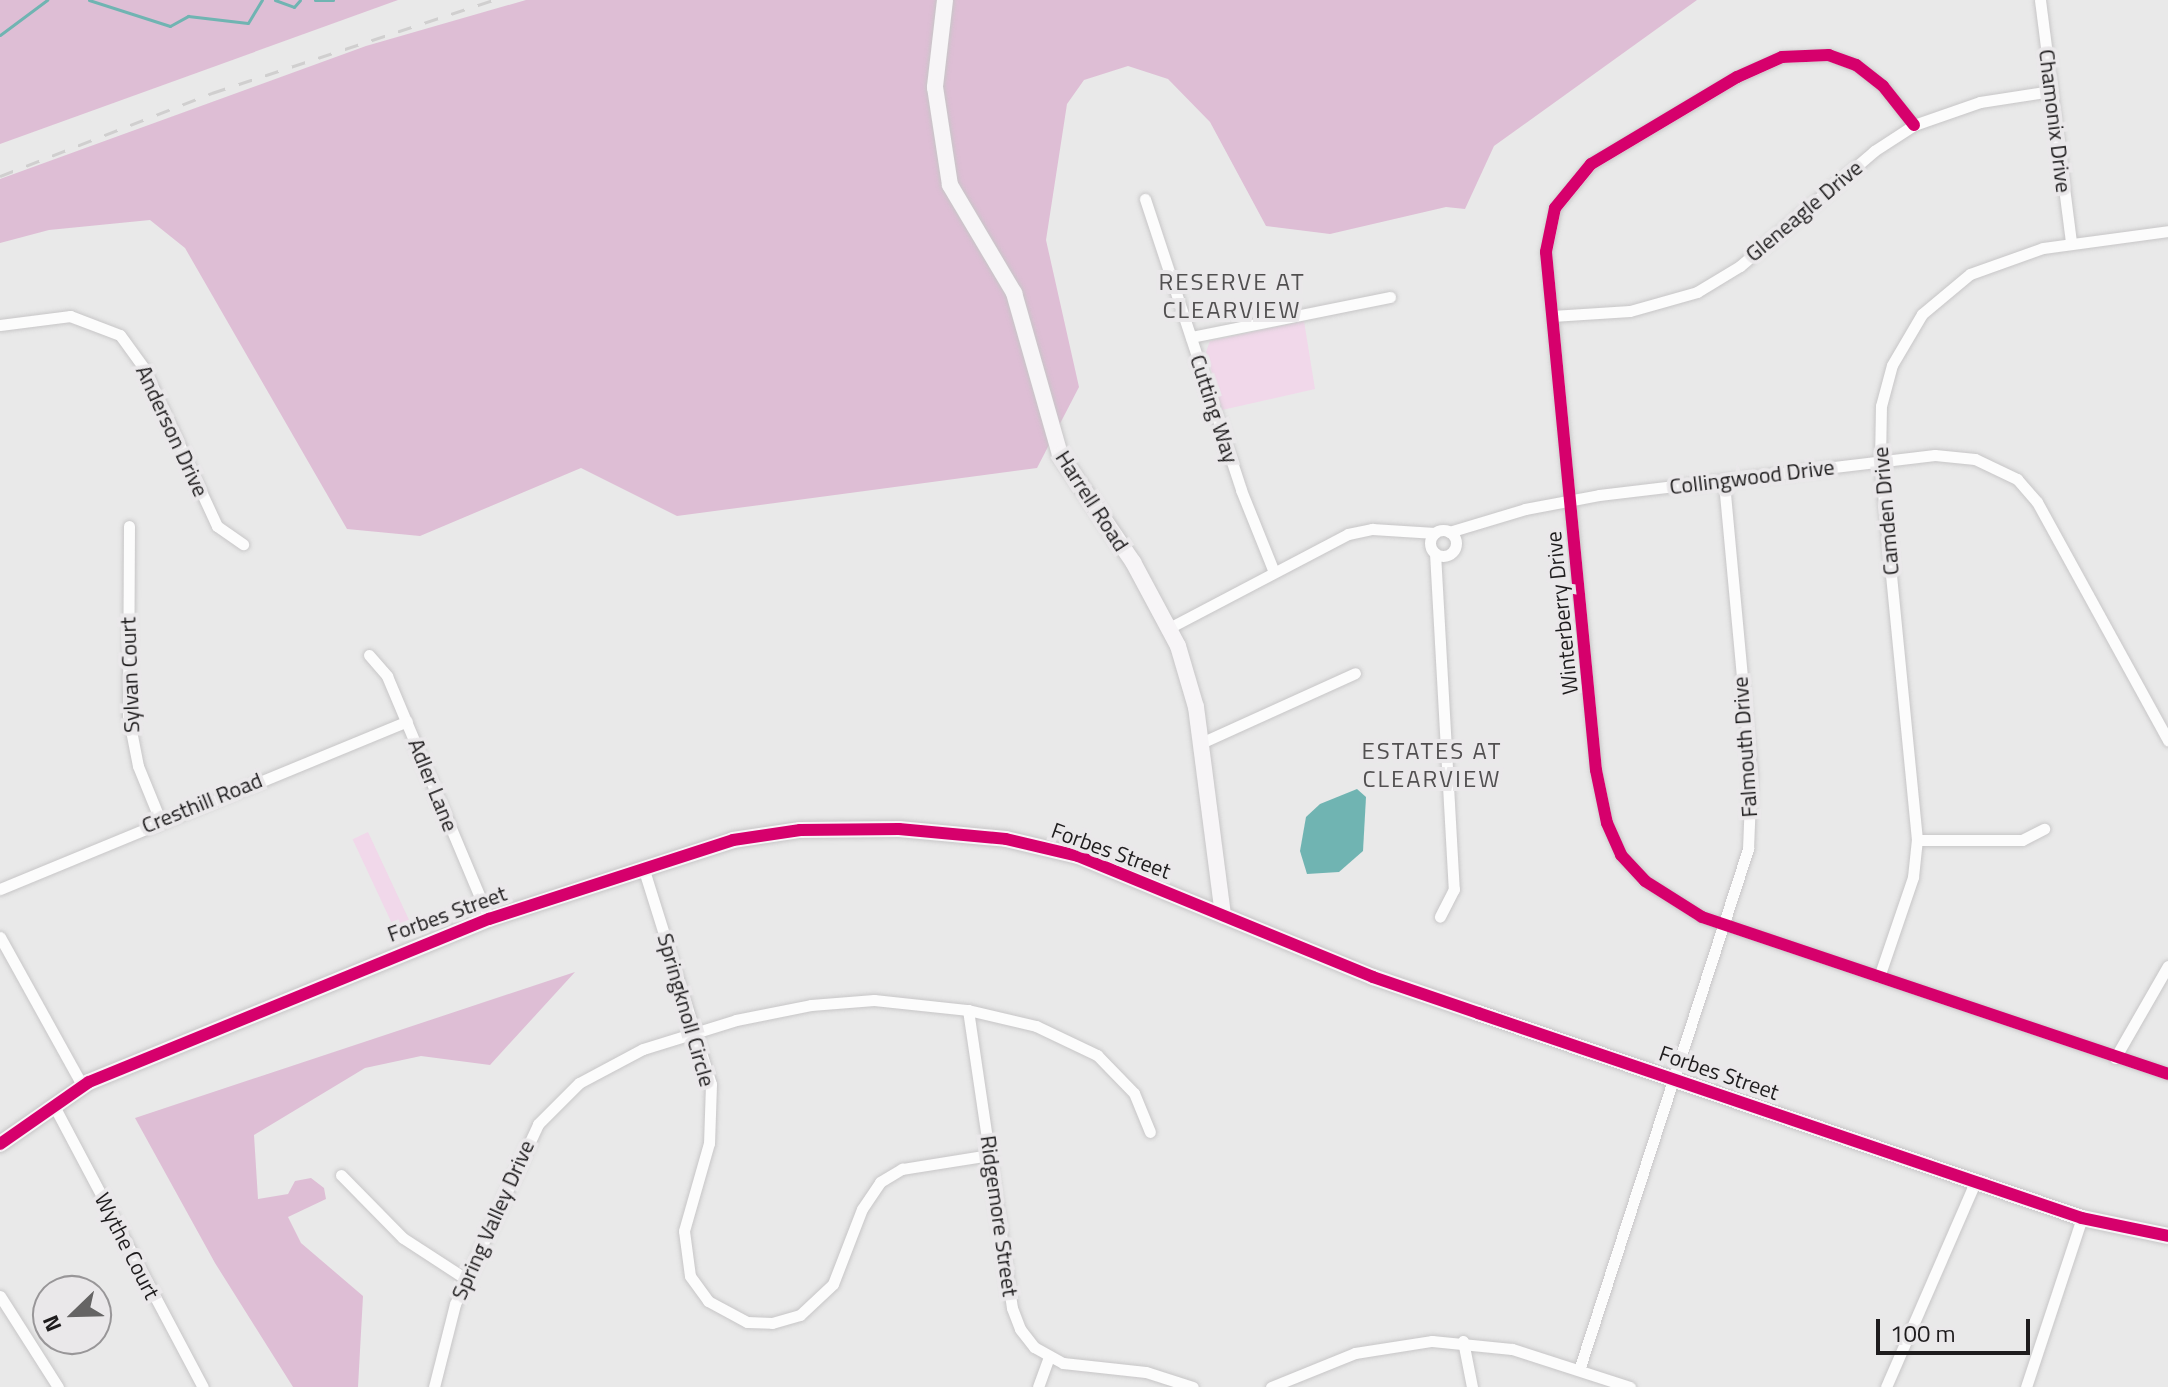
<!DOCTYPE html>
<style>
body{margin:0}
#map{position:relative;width:2168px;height:1387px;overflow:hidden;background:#e9e9e9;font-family:"Titillium Web",sans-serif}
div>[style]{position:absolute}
.green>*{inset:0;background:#f1d8ea;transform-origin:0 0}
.forest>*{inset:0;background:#debed5}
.water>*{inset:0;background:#70b4b2}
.stream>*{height:3px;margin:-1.5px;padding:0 1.5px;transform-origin:1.5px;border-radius:1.5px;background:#70b4b2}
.roads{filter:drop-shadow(0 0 2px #c7c6c7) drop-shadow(0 0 2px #c7c6c7)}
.street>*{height:11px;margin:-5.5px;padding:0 5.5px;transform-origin:5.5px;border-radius:5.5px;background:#fcfcfc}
.street>.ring{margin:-5.5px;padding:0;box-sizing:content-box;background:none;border:11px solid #fcfcfc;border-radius:50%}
.secondary>*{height:16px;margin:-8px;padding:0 8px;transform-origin:8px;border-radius:8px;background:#f7f5f7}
.rail>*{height:3px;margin-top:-1.5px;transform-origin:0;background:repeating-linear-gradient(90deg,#d0cfcf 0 14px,transparent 0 28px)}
.cycleway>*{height:12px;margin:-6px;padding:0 6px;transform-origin:6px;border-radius:6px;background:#d6006c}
span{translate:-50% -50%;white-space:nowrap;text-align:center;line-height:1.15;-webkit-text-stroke:8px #eae8ea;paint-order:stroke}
.street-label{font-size:22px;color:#1e1c1d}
.neighbourhood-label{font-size:24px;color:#525051;letter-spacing:2px}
.north{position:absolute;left:32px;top:1275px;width:80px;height:80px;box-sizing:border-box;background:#eae8ea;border:2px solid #989698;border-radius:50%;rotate:247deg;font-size:22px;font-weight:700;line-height:32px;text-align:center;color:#1e1c1d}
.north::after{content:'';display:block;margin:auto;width:28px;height:36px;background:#656464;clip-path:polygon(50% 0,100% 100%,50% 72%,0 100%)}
.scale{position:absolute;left:1876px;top:1319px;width:154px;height:36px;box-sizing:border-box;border:4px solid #1e1c1d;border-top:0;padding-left:10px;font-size:24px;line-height:28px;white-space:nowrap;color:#1e1c1d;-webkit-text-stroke:6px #eae8ea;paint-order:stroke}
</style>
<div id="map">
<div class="green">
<div style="clip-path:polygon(1304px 321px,1315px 389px,1222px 410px,1206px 352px,1210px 341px)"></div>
<div style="left:368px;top:832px;width:103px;height:17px;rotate:65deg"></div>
</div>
<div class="forest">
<div style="clip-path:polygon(0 0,398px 0,0 144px)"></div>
<div style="clip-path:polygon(526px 0,1697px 0,1494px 146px,1465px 209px,1446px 207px,1330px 234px,1266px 226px,1210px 122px,1168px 79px,1128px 66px,1084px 80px,1067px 104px,1046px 240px,1079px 387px,1037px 468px,677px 516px,581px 468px,420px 536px,347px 529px,185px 248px,150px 220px,49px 230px,0 243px,0 179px,366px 46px)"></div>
<div style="clip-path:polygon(575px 972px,490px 1065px,421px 1056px,365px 1068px,254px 1135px,258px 1199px,288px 1194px,295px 1181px,311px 1178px,324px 1188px,326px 1199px,288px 1217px,301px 1243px,363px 1296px,358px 1387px,293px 1387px,215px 1263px,135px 1118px)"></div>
</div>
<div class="water">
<div style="clip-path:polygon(1357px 789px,1366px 797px,1363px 851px,1339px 872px,1307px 874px,1300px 851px,1306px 817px,1320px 804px)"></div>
</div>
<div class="stream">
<div style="left:89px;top:0;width:85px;rotate:17.8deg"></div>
<div style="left:170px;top:26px;width:21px;rotate:-29deg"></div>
<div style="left:188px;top:16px;width:60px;rotate:6.7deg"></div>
<div style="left:248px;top:23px;width:27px;rotate:-59deg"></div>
<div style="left:275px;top:0;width:20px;rotate:20deg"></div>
<div style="left:294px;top:7px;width:9px;rotate:-49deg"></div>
<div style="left:315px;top:0;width:18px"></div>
<div style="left:0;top:35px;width:59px;rotate:-36.7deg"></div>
</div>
<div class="roads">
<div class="street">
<div style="left:2040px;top:0;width:245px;rotate:82.7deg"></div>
<div style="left:1914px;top:125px;width:50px;rotate:-128.5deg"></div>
<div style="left:1883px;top:86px;width:34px;rotate:-142deg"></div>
<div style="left:1856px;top:65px;width:29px;rotate:-160deg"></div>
<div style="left:1829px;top:55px;width:47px;rotate:177.6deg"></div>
<div style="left:1782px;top:57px;width:49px;rotate:156deg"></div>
<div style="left:1737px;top:77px;width:170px;rotate:149.2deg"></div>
<div style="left:1591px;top:164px;width:57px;rotate:129.3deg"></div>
<div style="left:1555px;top:208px;width:45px;rotate:101.6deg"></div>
<div style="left:1546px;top:252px;width:520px;rotate:84.49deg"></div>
<div style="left:1596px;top:770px;width:54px;rotate:78.3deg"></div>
<div style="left:1607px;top:823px;width:35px;rotate:66deg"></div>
<div style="left:1621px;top:855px;width:35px;rotate:47deg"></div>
<div style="left:1645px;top:881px;width:67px;rotate:32.3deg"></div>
<div style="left:1702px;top:917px;width:492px;rotate:18.6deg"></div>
<div style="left:1145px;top:199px;width:306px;rotate:71.7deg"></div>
<div style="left:1241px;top:490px;width:88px;rotate:68.1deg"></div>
<div style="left:1552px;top:316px;width:78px;rotate:-3.7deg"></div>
<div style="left:1630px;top:311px;width:70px;rotate:-15.8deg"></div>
<div style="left:1697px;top:292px;width:50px;rotate:-31.2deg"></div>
<div style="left:1740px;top:266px;width:177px;rotate:-40.6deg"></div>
<div style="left:1874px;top:151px;width:48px;rotate:-33deg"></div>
<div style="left:1914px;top:125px;width:70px;rotate:-19.2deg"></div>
<div style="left:1980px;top:102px;width:72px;rotate:-8.8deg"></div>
<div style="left:0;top:325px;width:71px;rotate:-7.3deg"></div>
<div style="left:70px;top:316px;width:53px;rotate:20.8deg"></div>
<div style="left:120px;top:335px;width:41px;rotate:54deg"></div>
<div style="left:144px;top:368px;width:174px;rotate:65.2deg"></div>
<div style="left:217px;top:526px;width:32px;rotate:35deg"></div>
<div style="left:1191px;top:337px;width:203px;rotate:-11.4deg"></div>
<div style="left:129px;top:526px;width:189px;rotate:90.3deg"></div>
<div style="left:128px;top:715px;width:52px;rotate:78.9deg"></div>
<div style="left:138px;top:766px;width:58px;rotate:67.8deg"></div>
<div class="ring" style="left:1430px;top:530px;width:15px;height:15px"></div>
<div style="left:1449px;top:532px;width:79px;rotate:-16.8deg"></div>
<div style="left:1525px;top:509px;width:75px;rotate:-10.7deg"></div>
<div style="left:1599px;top:495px;width:338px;rotate:-6.8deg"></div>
<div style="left:1935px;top:455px;width:40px;rotate:5.7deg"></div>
<div style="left:1975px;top:459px;width:47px;rotate:25.5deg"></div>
<div style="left:2017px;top:479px;width:30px;rotate:49deg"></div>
<div style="left:2037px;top:502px;width:272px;rotate:61.2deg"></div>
<div style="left:1435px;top:553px;width:337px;rotate:86.8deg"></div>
<div style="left:1454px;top:889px;width:31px;rotate:117deg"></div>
<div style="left:1169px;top:628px;width:202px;rotate:-27.7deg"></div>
<div style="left:1348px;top:534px;width:25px;rotate:-12deg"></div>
<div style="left:1372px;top:529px;width:63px;rotate:3.6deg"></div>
<div style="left:369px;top:655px;width:28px;rotate:49deg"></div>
<div style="left:387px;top:676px;width:264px;rotate:67.2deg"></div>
<div style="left:1201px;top:743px;width:169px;rotate:-24.4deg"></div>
<div style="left:1917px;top:840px;width:105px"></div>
<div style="left:2022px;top:840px;width:25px;rotate:-27deg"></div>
<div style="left:643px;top:867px;width:227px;rotate:72.6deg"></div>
<div style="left:711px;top:1084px;width:59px;rotate:91.9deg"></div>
<div style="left:709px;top:1143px;width:91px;rotate:105.9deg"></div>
<div style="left:684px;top:1231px;width:45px;rotate:82.4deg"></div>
<div style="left:690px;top:1276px;width:31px;rotate:54deg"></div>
<div style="left:708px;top:1301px;width:44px;rotate:28.3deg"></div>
<div style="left:747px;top:1322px;width:25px;rotate:2deg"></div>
<div style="left:772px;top:1323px;width:29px;rotate:-16deg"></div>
<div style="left:800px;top:1315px;width:45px;rotate:-43.2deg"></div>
<div style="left:833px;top:1284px;width:80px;rotate:-68.9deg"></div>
<div style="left:862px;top:1209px;width:32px;rotate:-56deg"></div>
<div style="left:880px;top:1182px;width:26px;rotate:-31deg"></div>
<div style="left:902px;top:1169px;width:88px;rotate:-9.1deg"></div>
<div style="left:0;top:889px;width:440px;rotate:-22.4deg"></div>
<div style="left:0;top:937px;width:169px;rotate:61deg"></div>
<div style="left:1879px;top:977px;width:106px;rotate:-71.2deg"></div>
<div style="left:1913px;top:877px;width:37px;rotate:-84deg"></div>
<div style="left:1917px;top:840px;width:380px;rotate:-95.6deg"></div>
<div style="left:1880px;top:462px;width:56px;rotate:-89deg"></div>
<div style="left:1881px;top:406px;width:42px;rotate:-75deg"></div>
<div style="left:1892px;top:365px;width:59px;rotate:-59.5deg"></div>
<div style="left:1922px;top:314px;width:62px;rotate:-39.8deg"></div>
<div style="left:1970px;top:274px;width:77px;rotate:-19.6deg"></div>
<div style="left:2043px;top:248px;width:126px;rotate:-7.7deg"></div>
<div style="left:968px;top:1010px;width:301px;rotate:81.6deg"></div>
<div style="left:1012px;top:1308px;width:22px;rotate:69deg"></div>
<div style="left:1020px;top:1329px;width:23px;rotate:52deg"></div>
<div style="left:1034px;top:1347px;width:33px;rotate:29deg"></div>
<div style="left:1063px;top:1363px;width:83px;rotate:6.2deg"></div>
<div style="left:1146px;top:1372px;width:49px;rotate:17.7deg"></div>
<div style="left:2115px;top:1058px;width:106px;rotate:-60.1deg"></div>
<div style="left:53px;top:1104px;width:320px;rotate:62.1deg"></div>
<div style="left:341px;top:1175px;width:88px;rotate:45.5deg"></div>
<div style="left:403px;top:1238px;width:75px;rotate:33.1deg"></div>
<div style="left:0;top:1296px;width:108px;rotate:57.5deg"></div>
<div style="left:1463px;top:1341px;width:47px;rotate:78.9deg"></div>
<div style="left:1579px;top:1370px;width:548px;rotate:-72.03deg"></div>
<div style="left:1748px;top:849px;width:75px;rotate:-87.7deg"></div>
<div style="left:1751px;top:774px;width:294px;rotate:-95.3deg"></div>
<div style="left:434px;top:1387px;width:86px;rotate:-75.8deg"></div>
<div style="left:455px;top:1304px;width:198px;rotate:-65.2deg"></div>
<div style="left:538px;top:1124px;width:58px;rotate:-45deg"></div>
<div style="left:579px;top:1083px;width:72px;rotate:-28deg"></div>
<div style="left:643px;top:1049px;width:97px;rotate:-17.3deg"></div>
<div style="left:736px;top:1020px;width:76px;rotate:-11.3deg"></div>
<div style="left:811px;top:1005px;width:63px;rotate:-4.5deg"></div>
<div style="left:874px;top:1000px;width:95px;rotate:6.1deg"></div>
<div style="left:968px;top:1010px;width:70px;rotate:13.2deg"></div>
<div style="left:1036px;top:1026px;width:68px;rotate:25.4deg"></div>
<div style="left:1097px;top:1055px;width:53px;rotate:45.8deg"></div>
<div style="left:1134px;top:1093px;width:42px;rotate:67.7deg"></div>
<div style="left:1038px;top:1387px;width:32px;rotate:-70deg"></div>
<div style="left:1271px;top:1387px;width:91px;rotate:-22deg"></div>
<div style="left:1355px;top:1353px;width:78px;rotate:-8.9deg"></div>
<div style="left:1432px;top:1341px;width:80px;rotate:5.7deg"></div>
<div style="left:1512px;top:1349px;width:124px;rotate:17.9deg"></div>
<div style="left:1886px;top:1387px;width:223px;rotate:-66.5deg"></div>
<div style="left:2026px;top:1387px;width:178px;rotate:-71.7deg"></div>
</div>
<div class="secondary">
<div style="left:945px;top:0;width:88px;rotate:96.6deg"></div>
<div style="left:935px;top:87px;width:99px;rotate:81.3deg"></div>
<div style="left:950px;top:185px;width:126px;rotate:59.3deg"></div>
<div style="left:1014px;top:293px;width:168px;rotate:74.1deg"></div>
<div style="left:1060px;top:455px;width:130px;rotate:55.7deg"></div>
<div style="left:1133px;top:562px;width:95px;rotate:61.8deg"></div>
<div style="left:1178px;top:646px;width:64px;rotate:73.6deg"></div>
<div style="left:1196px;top:707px;width:210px;rotate:82.6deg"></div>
<div style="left:0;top:1144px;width:108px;rotate:-34.9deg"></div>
<div style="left:89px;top:1082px;width:432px;rotate:-22.2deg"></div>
<div style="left:489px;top:919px;width:256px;rotate:-17.9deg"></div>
<div style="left:733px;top:840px;width:68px;rotate:-8.5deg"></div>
<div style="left:800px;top:830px;width:99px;rotate:-0.6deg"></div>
<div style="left:899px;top:829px;width:107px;rotate:5.3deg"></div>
<div style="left:1006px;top:839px;width:74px;rotate:13.3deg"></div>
<div style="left:1078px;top:856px;width:319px;rotate:22.3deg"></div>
<div style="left:1373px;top:977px;width:111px;rotate:18.9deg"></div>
<div style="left:1478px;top:1013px;width:638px;rotate:18.75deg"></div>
<div style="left:2082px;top:1218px;width:88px;rotate:11.8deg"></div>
</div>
</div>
<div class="rail">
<div style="left:0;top:176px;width:228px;rotate:-21.4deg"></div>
<div style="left:212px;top:93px;width:296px;rotate:-18.3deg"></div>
</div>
<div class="cycleway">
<div style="left:1914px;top:125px;width:50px;rotate:-128.5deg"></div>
<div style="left:1883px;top:86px;width:34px;rotate:-142deg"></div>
<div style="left:1856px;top:65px;width:29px;rotate:-160deg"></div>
<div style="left:1829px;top:55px;width:47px;rotate:177.6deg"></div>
<div style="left:1782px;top:57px;width:49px;rotate:156deg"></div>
<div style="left:1737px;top:77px;width:170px;rotate:149.2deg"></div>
<div style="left:1591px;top:164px;width:57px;rotate:129.3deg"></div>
<div style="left:1555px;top:208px;width:45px;rotate:101.6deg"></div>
<div style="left:1546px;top:252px;width:520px;rotate:84.49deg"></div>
<div style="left:1596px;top:770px;width:54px;rotate:78.3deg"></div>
<div style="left:1607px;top:823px;width:35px;rotate:66deg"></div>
<div style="left:1621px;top:855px;width:35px;rotate:47deg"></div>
<div style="left:1645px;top:881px;width:67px;rotate:32.3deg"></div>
<div style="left:1702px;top:917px;width:492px;rotate:18.6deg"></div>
<div style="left:0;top:1144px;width:108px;rotate:-34.9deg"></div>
<div style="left:89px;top:1082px;width:432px;rotate:-22.2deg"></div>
<div style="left:489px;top:919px;width:256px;rotate:-17.9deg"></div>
<div style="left:733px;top:840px;width:68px;rotate:-8.5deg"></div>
<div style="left:800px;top:830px;width:99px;rotate:-0.6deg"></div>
<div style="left:899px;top:829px;width:107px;rotate:5.3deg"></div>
<div style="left:1006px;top:839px;width:74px;rotate:13.3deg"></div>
<div style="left:1078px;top:856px;width:319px;rotate:22.3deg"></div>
<div style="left:1373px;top:977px;width:111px;rotate:18.9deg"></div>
<div style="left:1478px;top:1013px;width:638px;rotate:18.75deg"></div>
<div style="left:2082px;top:1218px;width:88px;rotate:11.8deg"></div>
</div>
<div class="street-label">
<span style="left:2055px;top:121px;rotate:83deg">Chamonix Drive</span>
<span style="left:1804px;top:211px;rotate:-40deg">Gleneagle Drive</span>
<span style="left:1214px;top:409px;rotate:72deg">Cutting Way</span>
<span style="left:172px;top:431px;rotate:65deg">Anderson Drive</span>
<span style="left:1752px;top:477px;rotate:-7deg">Collingwood Drive</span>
<span style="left:1092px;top:501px;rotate:57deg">Harrell Road</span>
<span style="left:1886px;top:511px;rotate:-95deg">Camden Drive</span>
<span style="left:1562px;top:613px;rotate:-96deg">Winterberry Drive</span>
<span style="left:130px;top:675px;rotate:-92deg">Sylvan Court</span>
<span style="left:1745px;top:747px;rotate:-94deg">Falmouth Drive</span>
<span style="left:433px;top:785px;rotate:68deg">Adler Lane</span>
<span style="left:202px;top:803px;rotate:-22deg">Cresthill Road</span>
<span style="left:1111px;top:851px;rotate:20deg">Forbes Street</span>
<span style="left:447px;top:914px;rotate:-20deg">Forbes Street</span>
<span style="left:686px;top:1010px;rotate:74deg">Springknoll Circle</span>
<span style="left:1719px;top:1073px;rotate:19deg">Forbes Street</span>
<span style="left:999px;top:1216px;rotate:82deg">Ridgemore Street</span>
<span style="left:493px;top:1220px;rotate:-66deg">Spring Valley Drive</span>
<span style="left:127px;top:1246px;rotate:63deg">Wythe Court</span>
</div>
<div class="neighbourhood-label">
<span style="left:1232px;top:296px">RESERVE AT<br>CLEARVIEW</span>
<span style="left:1432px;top:765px">ESTATES AT<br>CLEARVIEW</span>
</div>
<div class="north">N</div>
<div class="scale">100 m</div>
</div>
